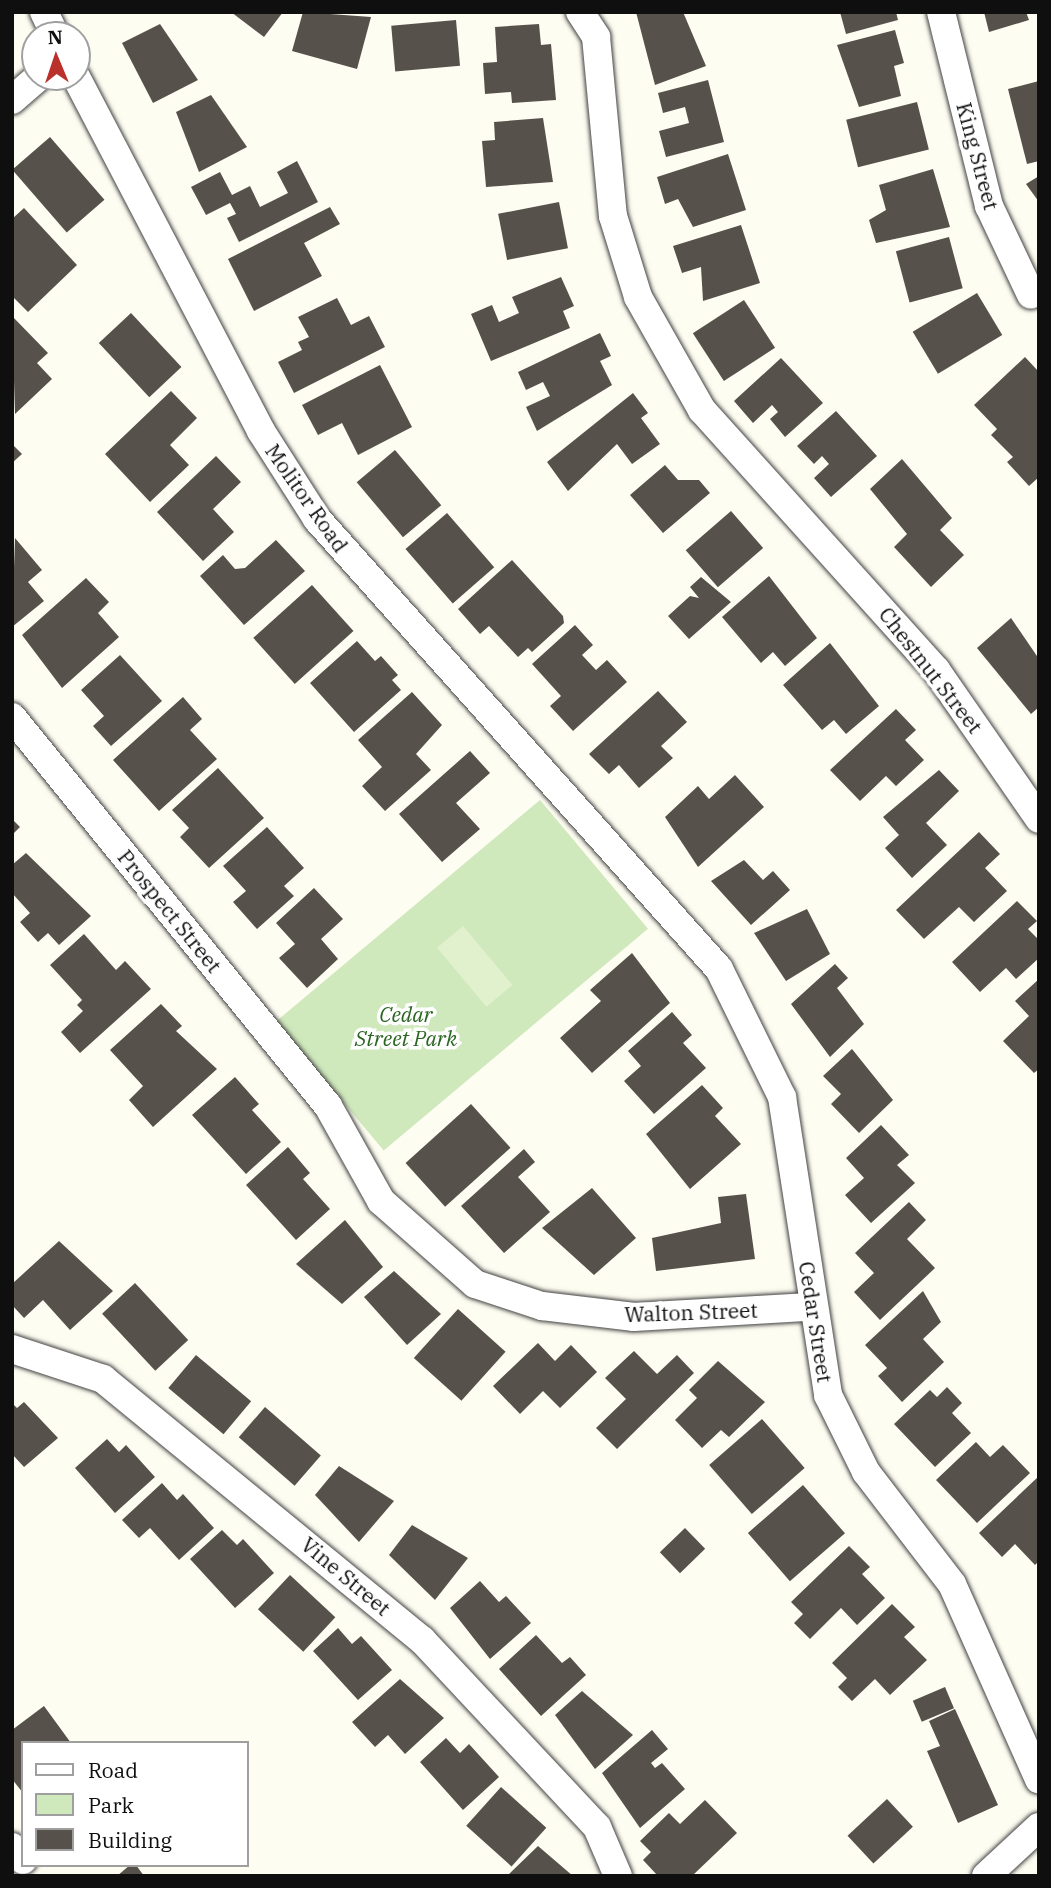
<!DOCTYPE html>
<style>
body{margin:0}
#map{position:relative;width:1051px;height:1888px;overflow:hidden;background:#fefdf2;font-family:"IBM Plex Serif",serif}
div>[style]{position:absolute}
.green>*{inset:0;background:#cfe8bc;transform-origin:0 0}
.pitch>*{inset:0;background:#e1f0cd;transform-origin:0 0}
.building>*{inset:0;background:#57514c;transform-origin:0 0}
.roads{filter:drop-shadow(0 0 2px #424242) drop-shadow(0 0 2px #424242)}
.street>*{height:28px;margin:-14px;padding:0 14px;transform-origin:14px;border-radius:14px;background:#fff}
span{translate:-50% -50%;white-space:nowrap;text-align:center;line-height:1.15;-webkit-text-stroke:7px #fff;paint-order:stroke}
.street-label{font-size:21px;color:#0f0f0f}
.park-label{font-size:21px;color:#2a6521;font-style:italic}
.frame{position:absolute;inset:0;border:14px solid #0f0f0f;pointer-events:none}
.legend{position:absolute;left:21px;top:1741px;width:228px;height:126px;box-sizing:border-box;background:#fff;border:2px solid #9f9f9f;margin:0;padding:9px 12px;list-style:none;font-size:21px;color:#0f0f0f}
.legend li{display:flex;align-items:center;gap:14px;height:35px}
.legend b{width:35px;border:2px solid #9f9f9f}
.north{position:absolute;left:21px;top:21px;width:70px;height:70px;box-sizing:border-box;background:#fff;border:2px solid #9f9f9f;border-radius:50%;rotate:358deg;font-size:19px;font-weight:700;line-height:28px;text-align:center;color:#0f0f0f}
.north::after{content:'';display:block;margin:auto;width:24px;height:32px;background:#ba312c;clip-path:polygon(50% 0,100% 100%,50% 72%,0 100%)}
</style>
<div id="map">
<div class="green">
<div style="left:540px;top:800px;width:168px;height:345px;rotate:50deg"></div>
</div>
<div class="pitch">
<div style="left:463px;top:926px;width:77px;height:34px;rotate:50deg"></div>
</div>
<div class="building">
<div style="clip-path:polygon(231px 12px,283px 12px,264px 37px)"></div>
<div style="clip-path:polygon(303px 12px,371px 17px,357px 69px,292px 51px)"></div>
<div style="clip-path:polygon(636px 12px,683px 12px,706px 66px,655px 85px)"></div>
<div style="clip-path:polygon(840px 12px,896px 12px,898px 20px,846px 34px)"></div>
<div style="clip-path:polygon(984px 12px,1026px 12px,1029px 20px,989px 32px)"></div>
<div style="left:456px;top:20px;width:46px;height:65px;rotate:85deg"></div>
<div style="clip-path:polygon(160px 24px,198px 80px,153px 103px,122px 43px)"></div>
<div style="clip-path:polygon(539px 24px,541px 45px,551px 44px,556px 100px,512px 103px,511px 92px,485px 94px,483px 63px,497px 62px,495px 27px)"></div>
<div style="clip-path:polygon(895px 30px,904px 63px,894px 66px,901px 96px,859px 107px,837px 45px)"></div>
<div style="clip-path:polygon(708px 80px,724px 142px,666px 157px,659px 131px,689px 123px,685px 107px,663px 113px,658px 93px)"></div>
<div style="clip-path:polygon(1039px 81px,1039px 161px,1027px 164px,1008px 89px)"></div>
<div style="clip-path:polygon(211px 95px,247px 147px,199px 172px,176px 112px)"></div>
<div style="left:917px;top:102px;width:49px;height:73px;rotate:76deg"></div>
<div style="clip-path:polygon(543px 118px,553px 182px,486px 187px,482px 141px,495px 140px,494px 122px)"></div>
<div style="left:50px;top:137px;width:83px;height:50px;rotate:49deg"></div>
<div style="clip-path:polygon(728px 154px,746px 210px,693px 227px,678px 199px,665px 204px,657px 177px)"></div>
<div style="clip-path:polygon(297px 161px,318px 202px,239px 242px,227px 218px,236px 214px,230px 203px,206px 215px,191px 187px,220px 172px,232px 195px,250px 186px,260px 207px,288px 193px,277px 172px)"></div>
<div style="clip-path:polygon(933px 169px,950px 227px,876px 243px,869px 220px,886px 210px,879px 185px)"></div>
<div style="clip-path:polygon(1039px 176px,1039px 202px,1026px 184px)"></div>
<div style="left:559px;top:202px;width:47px;height:62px;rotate:79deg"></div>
<div style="clip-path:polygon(330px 207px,340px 224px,304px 243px,322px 276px,254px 311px,228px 259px)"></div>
<div style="clip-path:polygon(24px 208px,77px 265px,28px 312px,12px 296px,12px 219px)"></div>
<div style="clip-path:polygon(741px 225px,760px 283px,703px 301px,701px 267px,682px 273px,673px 246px)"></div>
<div style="left:949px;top:237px;width:53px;height:55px;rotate:75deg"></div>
<div style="clip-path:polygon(561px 277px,574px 306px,563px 311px,570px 328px,491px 361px,471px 314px,492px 305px,499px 322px,519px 313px,512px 297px)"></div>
<div style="left:977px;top:293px;width:49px;height:75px;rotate:59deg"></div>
<div style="clip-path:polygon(337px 298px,351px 325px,369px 316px,385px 347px,294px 393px,278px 362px,302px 350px,298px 342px,309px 337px,298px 317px)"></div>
<div style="left:744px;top:300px;width:57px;height:61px;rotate:57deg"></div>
<div style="left:131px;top:313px;width:74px;height:44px;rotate:47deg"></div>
<div style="clip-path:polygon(12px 316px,48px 353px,37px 363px,52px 379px,15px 414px)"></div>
<div style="clip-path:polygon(600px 333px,611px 356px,600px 361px,612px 385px,537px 431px,526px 407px,550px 396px,543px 382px,526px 390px,518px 372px)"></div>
<div style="clip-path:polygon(1025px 357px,1039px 372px,1039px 477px,1029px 486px,1007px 462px,1013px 457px,991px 435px,997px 429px,974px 405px)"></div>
<div style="clip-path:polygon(781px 358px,823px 403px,785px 437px,770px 419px,778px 412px,772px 405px,753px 423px,734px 401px)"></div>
<div style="clip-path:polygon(380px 365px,412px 427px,358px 455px,342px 423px,318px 435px,302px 405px)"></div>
<div style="clip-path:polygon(171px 391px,197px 418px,170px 445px,189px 465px,150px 502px,105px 454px)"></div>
<div style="clip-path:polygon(633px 393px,648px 413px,641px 418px,660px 444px,632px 464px,617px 444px,568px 491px,547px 462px)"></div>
<div style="clip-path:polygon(836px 411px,877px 456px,831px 497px,814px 478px,829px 464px,822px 456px,814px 464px,797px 446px)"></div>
<div style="clip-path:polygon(12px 444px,22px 454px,12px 463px)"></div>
<div style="left:395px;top:450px;width:72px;height:50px;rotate:50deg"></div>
<div style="clip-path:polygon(216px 456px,241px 482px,213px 509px,234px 532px,203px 561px,157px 512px)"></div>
<div style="clip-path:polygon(902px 459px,952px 518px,940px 530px,964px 555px,931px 587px,894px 547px,907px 534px,870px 489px)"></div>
<div style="clip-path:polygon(665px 465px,678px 480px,699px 480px,710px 493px,663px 533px,630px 495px)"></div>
<div style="left:731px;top:511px;width:49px;height:60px;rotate:49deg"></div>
<div style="left:447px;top:513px;width:72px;height:55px;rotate:49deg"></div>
<div style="clip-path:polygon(15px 538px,42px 570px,28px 582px,44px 601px,12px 627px)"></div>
<div style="clip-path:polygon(276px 540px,305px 571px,244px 625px,200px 576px,223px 555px,235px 569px,245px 568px)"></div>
<div style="clip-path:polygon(512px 560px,563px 616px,564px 623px,532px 652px,528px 648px,518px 657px,489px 626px,480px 634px,458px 609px)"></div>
<div style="clip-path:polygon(769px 576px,817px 638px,785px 666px,773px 652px,761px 663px,722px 617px)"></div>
<div style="clip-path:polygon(701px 577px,731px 602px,689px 639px,668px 616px,690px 596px,699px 598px,690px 587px)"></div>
<div style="clip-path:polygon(86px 578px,109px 602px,98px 613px,119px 637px,62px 688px,22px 635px)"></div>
<div style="left:312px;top:585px;width:62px;height:79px;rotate:48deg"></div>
<div style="clip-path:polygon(1011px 618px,1039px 659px,1039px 707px,1031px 714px,977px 648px)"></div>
<div style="clip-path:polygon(575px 625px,593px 645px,582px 655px,596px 670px,607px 660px,627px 682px,573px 731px,550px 706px,561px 696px,532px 664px)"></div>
<div style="clip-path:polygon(357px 641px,375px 661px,381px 656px,398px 675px,392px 680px,401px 690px,354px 732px,310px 683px)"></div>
<div style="clip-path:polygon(830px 643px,879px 706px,846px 734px,834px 720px,822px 730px,783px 685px)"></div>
<div style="clip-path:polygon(120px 655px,162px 701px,111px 746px,93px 726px,104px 716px,81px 690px)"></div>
<div style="clip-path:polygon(658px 691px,687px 722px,661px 746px,673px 758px,639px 788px,619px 765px,609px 774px,589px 754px)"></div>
<div style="clip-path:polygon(412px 692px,442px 725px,416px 754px,431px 770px,385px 811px,362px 786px,382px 767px,358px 740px)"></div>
<div style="clip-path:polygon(183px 697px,202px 719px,190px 730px,217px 759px,159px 811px,113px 760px)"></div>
<div style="clip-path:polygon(896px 709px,916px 730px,905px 740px,924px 760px,896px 786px,886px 776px,860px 801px,830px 770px)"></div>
<div style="clip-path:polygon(470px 751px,490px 773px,456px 803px,480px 829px,442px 862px,399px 814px)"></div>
<div style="clip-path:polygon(218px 768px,264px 818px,209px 868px,180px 837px,189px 828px,172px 810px)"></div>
<div style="clip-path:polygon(939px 770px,959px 791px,926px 823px,947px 845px,912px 878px,885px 848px,899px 835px,883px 817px)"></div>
<div style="clip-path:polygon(735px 775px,764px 807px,698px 867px,665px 817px,698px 786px,709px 799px)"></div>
<div style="clip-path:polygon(12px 819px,20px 827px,12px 835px)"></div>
<div style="clip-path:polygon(267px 827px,304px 868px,284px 886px,294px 896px,257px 929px,233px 902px,246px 891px,223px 866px)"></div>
<div style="clip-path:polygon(979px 832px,1000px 854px,985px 868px,1007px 891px,974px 922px,959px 907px,924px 939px,896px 910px)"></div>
<div style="clip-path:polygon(26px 853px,91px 916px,59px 945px,48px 933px,38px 942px,20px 922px,30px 913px,12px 893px,12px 865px)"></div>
<div style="clip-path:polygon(744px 860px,763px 880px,773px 871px,790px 890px,751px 925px,711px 881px)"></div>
<div style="clip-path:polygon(314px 888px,343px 919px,321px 939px,338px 959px,307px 988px,279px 958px,295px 944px,276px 923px)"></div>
<div style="clip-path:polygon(1017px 901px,1037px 921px,1028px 929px,1039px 940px,1039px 958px,1016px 979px,1006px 968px,980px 992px,952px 962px)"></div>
<div style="clip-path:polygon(807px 909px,830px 954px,786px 981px,754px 933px)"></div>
<div style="clip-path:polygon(84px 934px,116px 970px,125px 961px,151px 989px,80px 1053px,61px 1032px,83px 1011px,77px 1005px,82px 1000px,50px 965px)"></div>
<div style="clip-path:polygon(632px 953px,670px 1003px,592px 1073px,560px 1038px,601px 1001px,590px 990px)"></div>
<div style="clip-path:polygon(835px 964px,848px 978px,837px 988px,864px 1024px,830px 1057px,791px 1004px)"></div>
<div style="clip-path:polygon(1039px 979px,1039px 1069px,1034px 1073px,1003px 1041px,1029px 1016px,1015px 1001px)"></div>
<div style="clip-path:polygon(161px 1004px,182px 1026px,176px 1031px,217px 1069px,153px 1127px,129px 1100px,143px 1086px,110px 1050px)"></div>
<div style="clip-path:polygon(672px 1012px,692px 1035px,683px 1043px,706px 1068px,654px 1114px,624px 1081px,641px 1066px,628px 1051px)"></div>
<div style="clip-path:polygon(852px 1049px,893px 1100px,859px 1133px,831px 1104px,841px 1094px,823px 1076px)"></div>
<div style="clip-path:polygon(235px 1077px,259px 1104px,252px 1110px,281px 1142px,246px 1174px,192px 1115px)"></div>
<div style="clip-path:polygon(702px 1085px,723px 1108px,715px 1116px,741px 1144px,690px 1189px,646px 1134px)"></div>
<div style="left:471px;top:1104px;width:59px;height:88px;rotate:48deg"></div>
<div style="clip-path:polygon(881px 1125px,909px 1155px,897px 1165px,915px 1183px,871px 1223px,845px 1195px,864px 1178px,846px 1158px)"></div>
<div style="clip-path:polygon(288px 1147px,310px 1173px,303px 1179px,330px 1209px,296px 1240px,246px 1185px)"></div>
<div style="clip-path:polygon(524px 1149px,535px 1162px,518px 1177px,550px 1212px,504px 1253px,461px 1206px)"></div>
<div style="clip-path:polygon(592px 1188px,636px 1238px,594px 1275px,542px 1228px)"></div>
<div style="clip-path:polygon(746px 1194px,755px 1259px,656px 1271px,652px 1238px,721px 1223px,718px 1197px)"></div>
<div style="clip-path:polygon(909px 1202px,926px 1220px,907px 1239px,935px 1268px,880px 1320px,854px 1292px,874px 1273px,855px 1253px)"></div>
<div style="clip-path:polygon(345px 1220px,383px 1267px,342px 1304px,296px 1264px)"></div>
<div style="clip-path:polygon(59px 1241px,113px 1291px,70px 1330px,43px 1300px,24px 1318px,12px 1305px,12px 1284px)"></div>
<div style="clip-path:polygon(394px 1271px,441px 1314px,407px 1345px,364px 1297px)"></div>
<div style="left:135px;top:1283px;width:78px;height:45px;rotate:47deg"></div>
<div style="clip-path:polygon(923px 1291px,941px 1322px,923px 1339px,944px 1362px,902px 1402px,878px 1376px,887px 1368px,865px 1345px)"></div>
<div style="left:458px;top:1309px;width:64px;height:66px;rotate:42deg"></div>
<div style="clip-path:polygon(538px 1343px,555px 1361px,571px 1345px,597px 1372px,560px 1408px,543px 1391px,520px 1414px,493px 1386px)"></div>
<div style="clip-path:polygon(634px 1351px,657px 1374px,677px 1355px,694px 1373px,617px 1449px,596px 1428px,626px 1399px,605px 1378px)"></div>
<div style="left:196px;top:1355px;width:72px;height:43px;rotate:40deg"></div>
<div style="clip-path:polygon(718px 1361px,765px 1402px,729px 1437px,721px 1430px,702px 1448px,675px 1420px,697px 1398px,689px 1390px)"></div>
<div style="clip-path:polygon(947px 1387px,962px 1403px,952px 1413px,971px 1433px,935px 1467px,894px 1424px,930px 1390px,937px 1397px)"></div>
<div style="clip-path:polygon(24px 1402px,58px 1438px,24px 1467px,12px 1454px,12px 1403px,17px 1408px)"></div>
<div style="left:265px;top:1407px;width:74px;height:40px;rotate:41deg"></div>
<div style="left:762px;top:1419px;width:65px;height:70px;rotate:49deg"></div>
<div style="clip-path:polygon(107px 1439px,119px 1452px,126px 1445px,155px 1477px,115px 1513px,75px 1468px)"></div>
<div style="clip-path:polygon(976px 1442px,990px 1457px,1003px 1445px,1030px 1473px,977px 1523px,936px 1480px)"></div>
<div style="clip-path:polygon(339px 1466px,394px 1501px,359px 1542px,315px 1495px)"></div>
<div style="clip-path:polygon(1039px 1476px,1039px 1561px,1035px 1565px,1015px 1544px,1002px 1557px,979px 1533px)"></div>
<div style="clip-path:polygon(162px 1483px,177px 1500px,183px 1494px,214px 1528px,179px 1560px,150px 1528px,139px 1538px,122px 1520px)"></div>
<div style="left:803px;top:1485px;width:64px;height:73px;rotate:49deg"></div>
<div style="clip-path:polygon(412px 1525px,468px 1558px,435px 1600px,389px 1555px)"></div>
<div style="left:685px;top:1528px;width:29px;height:35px;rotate:46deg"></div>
<div style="clip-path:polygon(222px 1530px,237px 1545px,243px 1539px,274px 1573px,235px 1608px,190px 1559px)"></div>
<div style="clip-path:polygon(849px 1546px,870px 1567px,862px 1574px,885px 1598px,857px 1625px,841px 1608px,810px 1639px,794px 1623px,803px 1614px,791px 1602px)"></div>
<div style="left:290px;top:1575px;width:62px;height:47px;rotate:43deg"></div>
<div style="clip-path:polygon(480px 1581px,499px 1602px,506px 1596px,531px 1623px,490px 1659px,450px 1608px)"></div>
<div style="clip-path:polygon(892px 1604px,915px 1627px,904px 1637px,927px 1660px,890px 1695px,875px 1679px,852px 1701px,838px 1687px,847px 1678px,832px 1663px)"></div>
<div style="clip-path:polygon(338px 1628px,352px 1644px,361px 1636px,392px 1670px,358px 1700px,313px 1651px)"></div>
<div style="clip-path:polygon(536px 1635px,562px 1663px,570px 1657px,586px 1675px,541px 1716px,499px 1669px)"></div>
<div style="clip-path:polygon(400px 1679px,444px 1718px,405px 1754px,388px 1735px,375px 1747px,352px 1722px)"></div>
<div style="left:945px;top:1687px;width:23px;height:35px;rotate:67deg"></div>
<div style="clip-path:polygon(582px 1691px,633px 1735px,595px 1769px,555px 1715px)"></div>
<div style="clip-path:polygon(44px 1706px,71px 1743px,23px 1743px,23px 1793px,12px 1779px,12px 1730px)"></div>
<div style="clip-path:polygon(955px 1709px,998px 1805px,958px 1823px,927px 1751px,940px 1746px,929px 1721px)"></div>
<div style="clip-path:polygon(652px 1730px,668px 1749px,651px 1763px,655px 1768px,662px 1763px,685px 1789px,640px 1828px,602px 1773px)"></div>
<div style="clip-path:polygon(446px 1738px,460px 1753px,469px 1744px,499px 1777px,463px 1810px,420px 1762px)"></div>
<div style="left:501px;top:1787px;width:61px;height:52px;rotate:42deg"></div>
<div style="left:887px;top:1799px;width:38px;height:54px;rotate:47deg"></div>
<div style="clip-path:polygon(705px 1800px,737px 1833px,692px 1876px,658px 1876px,643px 1860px,651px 1852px,640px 1841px,669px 1813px,680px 1824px)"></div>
<div style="clip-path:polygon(538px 1846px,573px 1876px,501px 1876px,509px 1874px)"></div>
<div style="clip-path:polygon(130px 1865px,136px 1865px,144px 1876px,117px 1876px)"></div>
</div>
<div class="roads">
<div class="street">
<div style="left:44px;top:12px;width:25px;rotate:64deg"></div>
<div style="left:580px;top:12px;width:30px;rotate:57deg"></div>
<div style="left:596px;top:37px;width:180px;rotate:84.6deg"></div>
<div style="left:613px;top:216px;width:85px;rotate:72.8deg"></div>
<div style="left:638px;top:297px;width:130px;rotate:60.5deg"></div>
<div style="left:702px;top:410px;width:350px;rotate:48deg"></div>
<div style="left:936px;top:670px;width:181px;rotate:55.3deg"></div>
<div style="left:941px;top:12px;width:200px;rotate:76.1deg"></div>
<div style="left:989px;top:206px;width:98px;rotate:64.7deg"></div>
<div style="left:76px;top:77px;width:399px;rotate:62.4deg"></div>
<div style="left:261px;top:431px;width:104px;rotate:57.5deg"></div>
<div style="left:317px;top:519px;width:603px;rotate:48.22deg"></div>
<div style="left:719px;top:969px;width:143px;rotate:63.8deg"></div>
<div style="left:782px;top:1097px;width:302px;rotate:81.2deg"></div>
<div style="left:828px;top:1395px;width:86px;rotate:63.7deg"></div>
<div style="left:866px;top:1472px;width:141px;rotate:52.5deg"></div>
<div style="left:952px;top:1584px;width:214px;rotate:66deg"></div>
<div style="left:12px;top:100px;width:35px;rotate:-41deg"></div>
<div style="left:12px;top:717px;width:501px;rotate:50.91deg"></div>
<div style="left:328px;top:1106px;width:109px;rotate:60.8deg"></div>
<div style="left:381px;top:1201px;width:125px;rotate:41.4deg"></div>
<div style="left:475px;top:1284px;width:71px;rotate:18.2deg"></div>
<div style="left:542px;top:1306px;width:93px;rotate:6.8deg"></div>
<div style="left:634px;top:1317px;width:176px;rotate:-3.3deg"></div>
<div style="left:12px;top:1349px;width:96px;rotate:18.2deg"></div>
<div style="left:103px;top:1379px;width:412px;rotate:39.3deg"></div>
<div style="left:422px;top:1640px;width:256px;rotate:46.9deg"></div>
<div style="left:597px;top:1827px;width:53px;rotate:66.8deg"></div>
<div style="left:12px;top:1847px;width:17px;rotate:50deg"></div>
<div style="left:986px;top:1876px;width:72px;rotate:-42.8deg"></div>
</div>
</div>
<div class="street-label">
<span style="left:978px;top:156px;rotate:75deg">King Street</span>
<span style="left:307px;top:498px;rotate:55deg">Molitor Road</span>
<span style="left:931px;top:670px;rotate:52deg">Chestnut Street</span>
<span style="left:170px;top:911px;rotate:51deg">Prospect Street</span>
<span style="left:691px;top:1312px;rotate:-2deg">Walton Street</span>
<span style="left:816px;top:1322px;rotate:81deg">Cedar Street</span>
<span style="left:346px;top:1576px;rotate:40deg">Vine Street</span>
</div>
<div class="park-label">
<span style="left:406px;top:1026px">Cedar<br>Street Park</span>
</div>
<div class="frame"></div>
<ul class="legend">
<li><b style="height:9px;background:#fff"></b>Road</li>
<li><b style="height:19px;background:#cfe8bc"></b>Park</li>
<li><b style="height:19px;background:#57514c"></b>Building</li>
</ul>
<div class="north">N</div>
</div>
